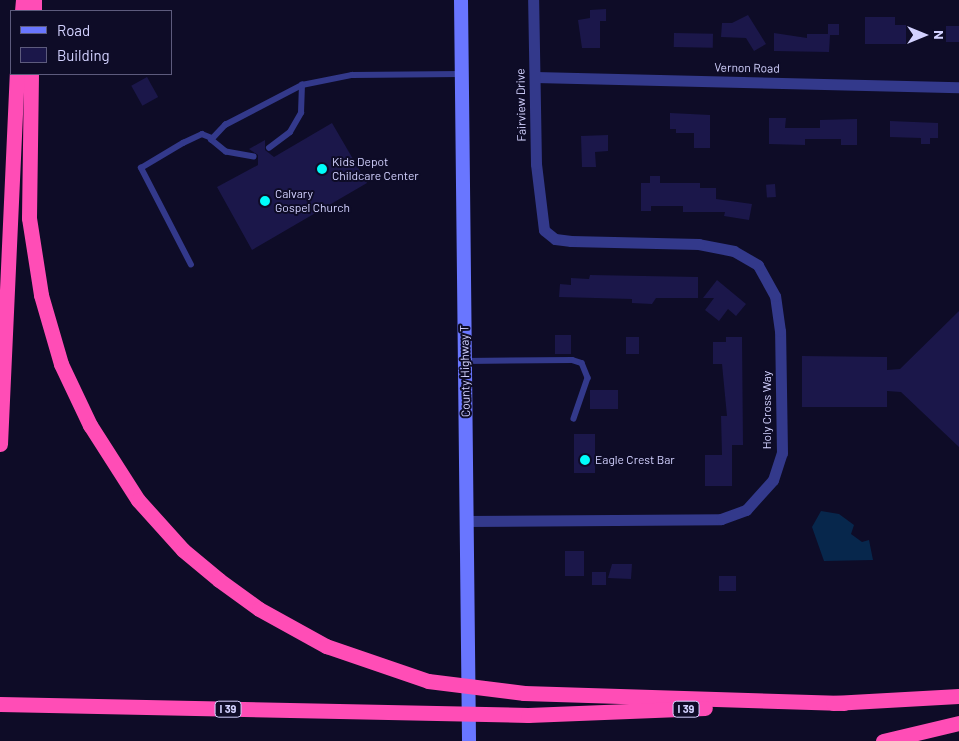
<!DOCTYPE html>
<style>
body{margin:0}
#map{position:relative;width:959px;height:741px;overflow:hidden;background:#0e0c27;font-family:Barlow,sans-serif}
div>[style]{position:absolute}
.water>*{inset:0;background:#07274c}
.building>*{inset:0;background:#1b174a;transform-origin:0 0}
.service>*{height:5.5px;margin:-2.75px;padding:0 2.75px;transform-origin:2.75px;border-radius:2.75px;background:#33398b}
.minor>*{height:11px;margin:-5.5px;padding:0 5.5px;transform-origin:5.5px;border-radius:5.5px;background:#33398b}
.secondary>*{height:14px;margin:-7px;padding:0 7px;transform-origin:7px;border-radius:7px;background:#6976ff}
.motorway>*{height:15px;margin:-7.5px;padding:0 7.5px;transform-origin:7.5px;border-radius:7.5px;background:#ff4db6}
.dots>*{width:14px;height:14px;translate:-50% -50%;box-sizing:border-box;border:2px solid #0e0c27;border-radius:50%}
span{translate:-50% -50%;white-space:nowrap;text-align:center;line-height:1.15;-webkit-text-stroke:4px #0e0c27;paint-order:stroke}
.shield-label span{padding:1px 4px;background:#0e0c27;border:1px solid;border-radius:4px;-webkit-text-stroke-width:0}
.shield-label{font-size:11px;color:#d3d2ff;font-weight:700}
.street-label{font-size:12px;color:#d3d2ff}
.poi-label{font-size:12px;color:#d3d2ff}
.left{translate:0 -50%;text-align:left}
.legend{position:absolute;left:10px;top:10px;width:162px;height:65px;box-sizing:border-box;background:#0e0c27;border:1px solid #5d5b7d;margin:0;padding:6px 9px;list-style:none;font-size:15px;color:#d3d2ff}
.legend li{display:flex;align-items:center;gap:10px;height:25px}
.legend b{width:25px;border:1px solid #5d5b7d}
.north{position:absolute;left:899px;top:10px;width:50px;height:50px;-webkit-text-stroke:4px #0e0c27;paint-order:stroke;rotate:90deg;font-size:14px;font-weight:700;line-height:20px;text-align:center;color:#d3d2ff}
.north::after{content:'';display:block;margin:auto;width:18px;height:22px;background:#d3d2ff;clip-path:polygon(50% 0,100% 100%,50% 72%,0 100%)}
</style>
<div id="map">
<div class="water">
<div style="clip-path:polygon(821px 511px,839px 514px,854px 525px,851px 534px,862px 542px,869px 540px,873px 560px,824px 561px,812px 527px)"></div>
</div>
<div class="building">
<div style="clip-path:polygon(606px 9px,606px 21px,600px 21px,600px 48px,582px 48px,578px 20px,590px 18px,590px 10px)"></div>
<div style="clip-path:polygon(748px 15px,766px 44px,754px 51px,746px 38px,721px 37px,722px 23px,732px 23px)"></div>
<div style="clip-path:polygon(865px 17px,895px 17px,895px 25px,906px 25px,906px 44px,865px 44px)"></div>
<div style="clip-path:polygon(828px 24px,839px 24px,839px 35px,830px 35px,829px 52px,774px 51px,774px 33px,807px 38px,807px 34px,828px 34px)"></div>
<div style="left:946px;top:26px;width:13px;height:16px"></div>
<div style="left:674px;top:33px;width:39px;height:14px;rotate:1deg"></div>
<div style="left:147px;top:77px;width:23px;height:18px;rotate:61deg"></div>
<div style="clip-path:polygon(670px 113px,710px 115px,710px 148px,694px 148px,694px 133px,676px 133px,676px 129px,670px 129px)"></div>
<div style="clip-path:polygon(769px 118px,786px 118px,785px 128px,820px 128px,820px 120px,857px 119px,857px 145px,841px 145px,841px 139px,805px 139px,805px 145px,769px 144px)"></div>
<div style="clip-path:polygon(890px 121px,938px 123px,938px 138px,930px 138px,930px 144px,921px 144px,921px 138px,890px 137px)"></div>
<div style="clip-path:polygon(332px 123px,367px 183px,252px 250px,217px 187px,258px 165px,258px 155px,249px 149px,265px 140px,265px 150px,274px 157px)"></div>
<div style="clip-path:polygon(608px 135px,608px 151px,595px 152px,596px 167px,582px 167px,581px 136px)"></div>
<div style="clip-path:polygon(650px 176px,660px 176px,660px 183px,700px 183px,700px 188px,716px 188px,716px 199px,752px 204px,749px 220px,724px 216px,725px 212px,683px 212px,683px 206px,651px 206px,651px 211px,641px 211px,641px 183px,650px 183px)"></div>
<div style="left:775px;top:184px;width:13px;height:9px;rotate:86deg"></div>
<div style="clip-path:polygon(590px 275px,698px 277px,698px 298px,656px 298px,652px 304px,632px 303px,632px 299px,559px 297px,560px 284px,571px 285px,571px 278px,589px 279px)"></div>
<div style="clip-path:polygon(717px 280px,746px 304px,736px 316px,728px 309px,719px 321px,705px 310px,714px 298px,703px 298px)"></div>
<div style="clip-path:polygon(959px 311px,959px 447px,901px 392px,887px 391px,887px 407px,802px 407px,802px 356px,887px 357px,887px 370px,900px 369px)"></div>
<div style="left:555px;top:335px;width:16px;height:19px"></div>
<div style="left:626px;top:337px;width:13px;height:17px"></div>
<div style="clip-path:polygon(726px 337px,742px 337px,743px 445px,732px 445px,732px 486px,705px 486px,705px 455px,722px 455px,721px 416px,727px 416px,722px 364px,713px 364px,713px 342px,726px 342px)"></div>
<div style="left:618px;top:390px;width:19px;height:28px;rotate:90deg"></div>
<div style="left:574px;top:434px;width:21px;height:39px"></div>
<div style="left:565px;top:551px;width:19px;height:25px"></div>
<div style="clip-path:polygon(612px 564px,632px 564px,631px 579px,608px 578px)"></div>
<div style="left:606px;top:572px;width:13px;height:14px;rotate:90deg"></div>
<div style="left:719px;top:576px;width:17px;height:15px"></div>
</div>
<div class="service">
<div style="left:269px;top:148px;width:26px;rotate:-37deg"></div>
<div style="left:290px;top:132px;width:22px;rotate:-60deg"></div>
<div style="left:301px;top:113px;width:28px;rotate:-88deg"></div>
<div style="left:302px;top:85px;width:51px;rotate:-11.3deg"></div>
<div style="left:352px;top:75px;width:109px;rotate:-0.5deg"></div>
<div style="left:254px;top:157px;width:28px;rotate:-170deg"></div>
<div style="left:226px;top:152px;width:19px;rotate:-141deg"></div>
<div style="left:211px;top:140px;width:21px;rotate:-47deg"></div>
<div style="left:225px;top:125px;width:87px;rotate:-27.5deg"></div>
<div style="left:191px;top:265px;width:109px;rotate:-117.3deg"></div>
<div style="left:141px;top:168px;width:49px;rotate:-30.8deg"></div>
<div style="left:183px;top:143px;width:21px;rotate:-25deg"></div>
<div style="left:202px;top:134px;width:11px;rotate:22deg"></div>
<div style="left:465px;top:361px;width:107px;rotate:-0.5deg"></div>
<div style="left:572px;top:360px;width:10px;rotate:17deg"></div>
<div style="left:582px;top:363px;width:16px;rotate:68deg"></div>
<div style="left:588px;top:378px;width:43px;rotate:108.9deg"></div>
</div>
<div class="minor">
<div style="left:535px;top:77px;width:424px;rotate:1.4deg"></div>
<div style="left:466px;top:521px;width:255px;rotate:-0.4deg"></div>
<div style="left:721px;top:519px;width:27px;rotate:-20deg"></div>
<div style="left:746px;top:510px;width:40px;rotate:-48deg"></div>
<div style="left:773px;top:480px;width:28px;rotate:-72deg"></div>
<div style="left:782px;top:453px;width:122px;rotate:-90.9deg"></div>
<div style="left:780px;top:331px;width:35px;rotate:-98deg"></div>
<div style="left:775px;top:296px;width:35px;rotate:-119deg"></div>
<div style="left:758px;top:265px;width:28px;rotate:-150deg"></div>
<div style="left:734px;top:251px;width:36px;rotate:-169deg"></div>
<div style="left:699px;top:244px;width:128px;rotate:-178.7deg"></div>
<div style="left:571px;top:241px;width:16px;rotate:-173deg"></div>
<div style="left:555px;top:239px;width:14px;rotate:-141deg"></div>
<div style="left:544px;top:230px;width:66px;rotate:-96.9deg"></div>
<div style="left:536px;top:164px;width:164px;rotate:-91deg"></div>
</div>
<div class="secondary">
<div style="left:461px;top:0;width:741px;rotate:89.38deg"></div>
</div>
<div class="motorway">
<div style="left:22px;top:11px;width:11px;rotate:-85deg"></div>
<div style="left:34px;top:11px;width:11px;rotate:-90deg"></div>
<div style="left:31px;top:74px;width:144px;rotate:90.8deg"></div>
<div style="left:29px;top:218px;width:78px;rotate:81.1deg"></div>
<div style="left:41px;top:295px;width:72px;rotate:73.8deg"></div>
<div style="left:61px;top:364px;width:68px;rotate:64.6deg"></div>
<div style="left:90px;top:425px;width:89px;rotate:57.4deg"></div>
<div style="left:138px;top:500px;width:67px;rotate:48deg"></div>
<div style="left:183px;top:550px;width:47px;rotate:39.8deg"></div>
<div style="left:219px;top:580px;width:49px;rotate:35.9deg"></div>
<div style="left:259px;top:609px;width:77px;rotate:28.9deg"></div>
<div style="left:326px;top:646px;width:108px;rotate:18.9deg"></div>
<div style="left:428px;top:681px;width:97px;rotate:7.1deg"></div>
<div style="left:524px;top:693px;width:320px;rotate:1.8deg"></div>
<div style="left:0;top:444px;width:370px;rotate:-87.4deg"></div>
<div style="left:833px;top:703px;width:126px;rotate:-3.2deg"></div>
<div style="left:0;top:704px;width:528px;rotate:1.19deg"></div>
<div style="left:528px;top:715px;width:177px;rotate:-2.3deg"></div>
<div style="left:883px;top:741px;width:78px;rotate:-13.3deg"></div>
</div>
<div class="dots">
<div style="left:322px;top:169px;background:#00fdfb"></div>
<div style="left:265px;top:201px;background:#00fdfb"></div>
<div style="left:585px;top:460px;background:#00fdfb"></div>
</div>
<div class="shield-label">
<span style="left:228px;top:709px">I 39</span>
<span style="left:686px;top:709px">I 39</span>
</div>
<div class="street-label">
<span style="left:747px;top:68px;rotate:1deg">Vernon Road</span>
<span style="left:521px;top:105px;rotate:-91deg">Fairview Drive</span>
<span style="left:465px;top:371px;rotate:-91deg">County Highway T</span>
<span style="left:767px;top:410px;rotate:-90deg">Holy Cross Way</span>
</div>
<div class="poi-label">
<span class="left" style="left:332px;top:169px">Kids Depot<br>Childcare Center</span>
<span class="left" style="left:275px;top:201px">Calvary<br>Gospel Church</span>
<span class="left" style="left:595px;top:460px">Eagle Crest Bar</span>
</div>
<ul class="legend">
<li><b style="height:6px;background:#6976ff"></b>Road</li>
<li><b style="height:14px;background:#1b174a"></b>Building</li>
</ul>
<div class="north">N</div>
</div>
